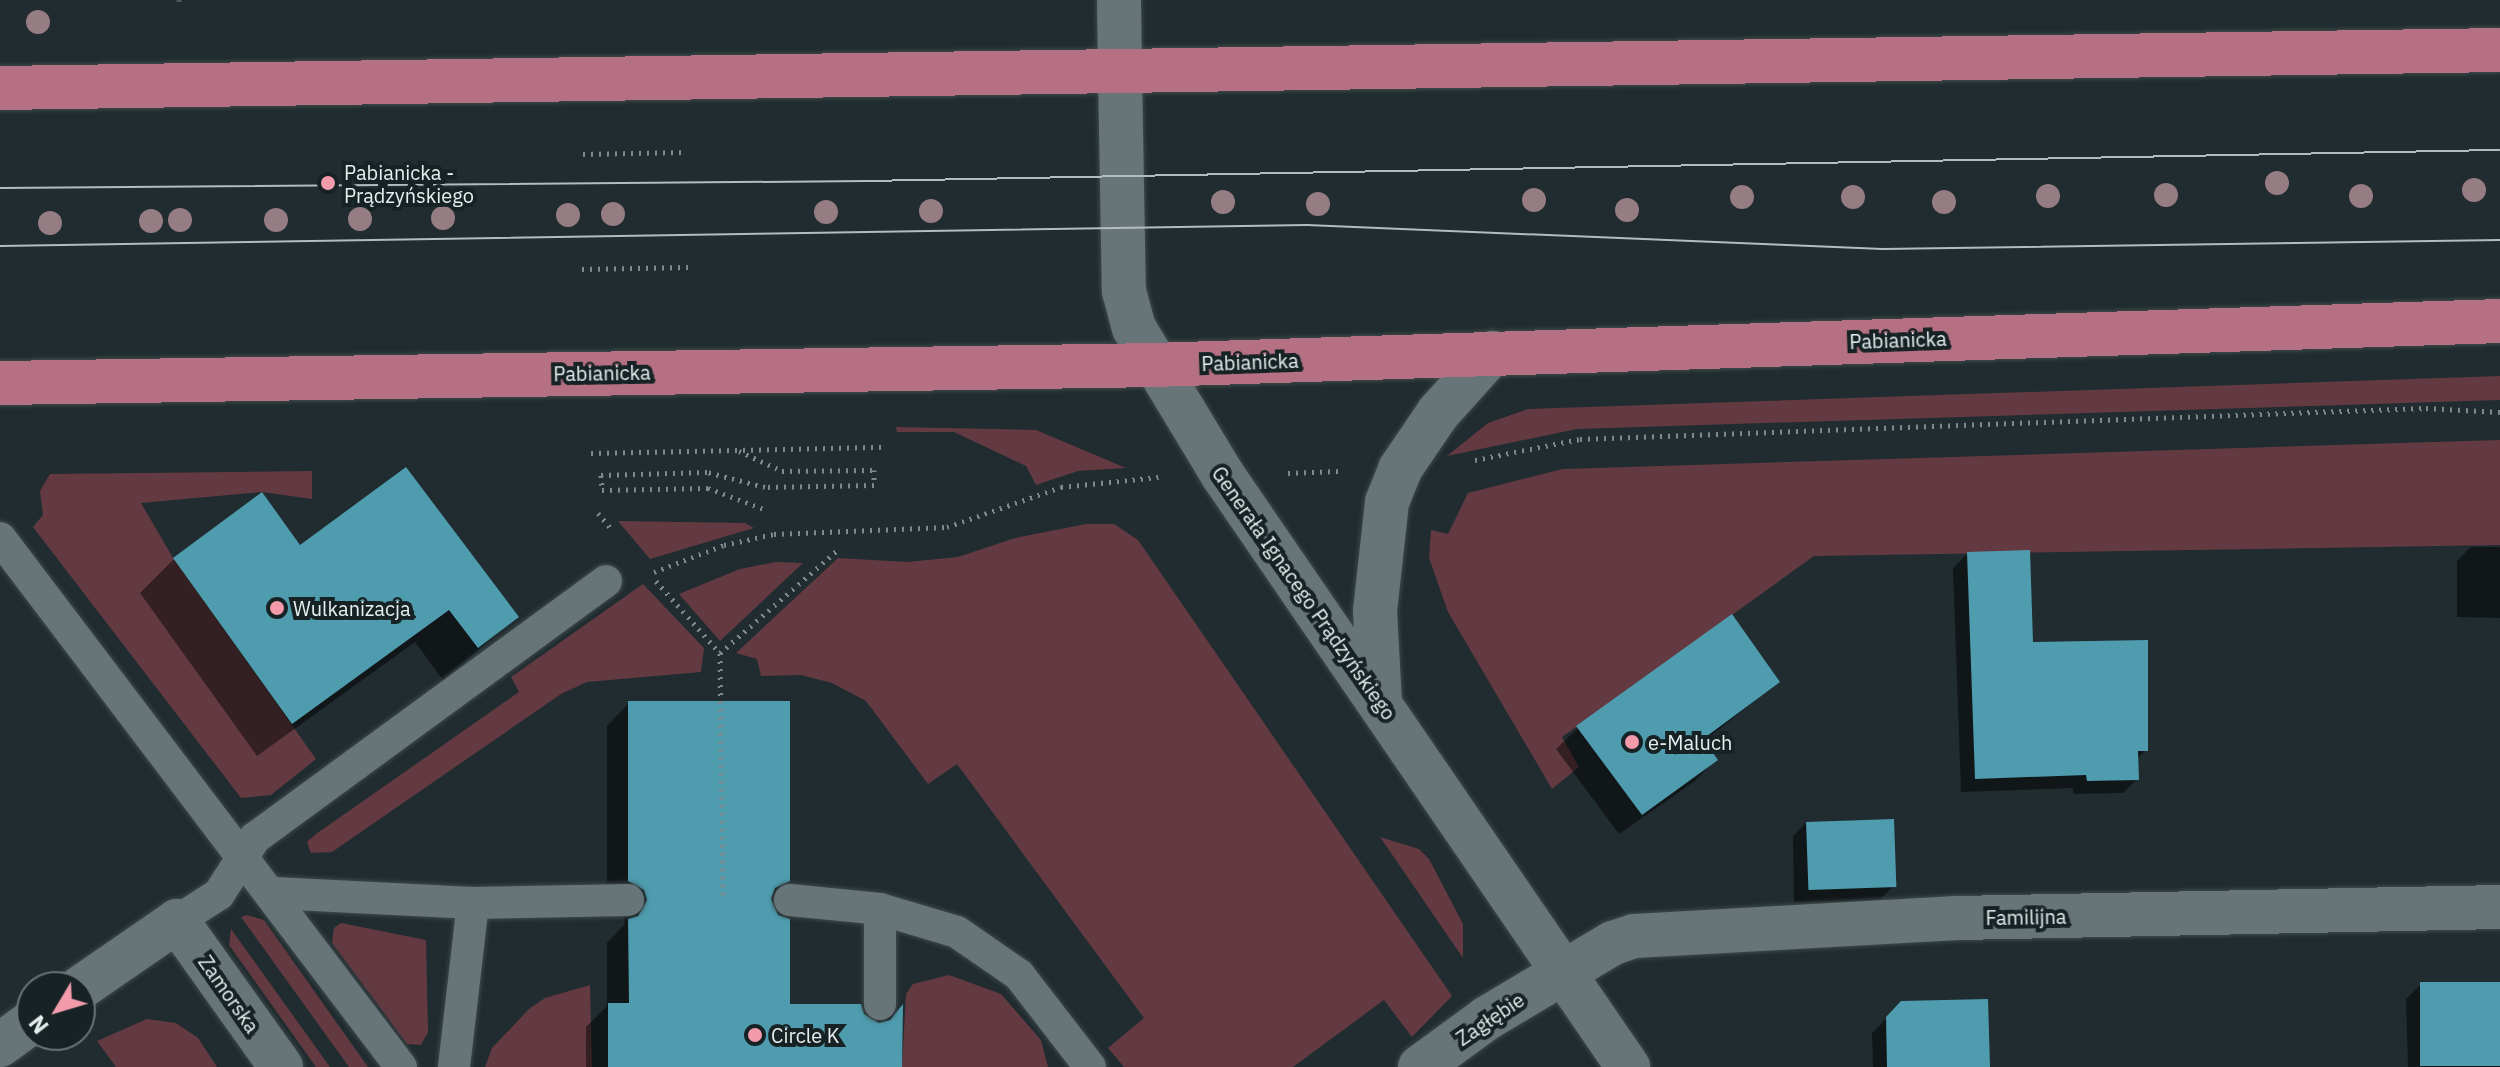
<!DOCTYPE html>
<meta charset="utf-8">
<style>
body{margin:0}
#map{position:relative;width:2500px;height:1067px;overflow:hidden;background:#202c2f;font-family:"IBM Plex Sans",sans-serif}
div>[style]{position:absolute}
.green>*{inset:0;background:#633a42}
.shadow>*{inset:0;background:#0007}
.building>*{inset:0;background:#4e9cae;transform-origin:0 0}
.path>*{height:5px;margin-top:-2.5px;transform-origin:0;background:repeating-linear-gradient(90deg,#7f898b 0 2px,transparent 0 8px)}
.roads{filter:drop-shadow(0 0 2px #3e484b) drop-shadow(0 0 2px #3e484b)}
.service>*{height:32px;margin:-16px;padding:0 16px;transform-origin:16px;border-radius:16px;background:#677578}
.minor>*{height:44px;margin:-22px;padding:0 22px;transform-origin:22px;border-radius:22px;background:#677578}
.tertiary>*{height:44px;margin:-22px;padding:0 22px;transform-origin:22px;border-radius:22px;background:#677578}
.primary>*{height:44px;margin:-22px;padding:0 22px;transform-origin:22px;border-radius:22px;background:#b57183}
.tram>*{height:2px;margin:-1px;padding:0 1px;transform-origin:1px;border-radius:1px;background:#b4bcbe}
.trees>*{width:24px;height:24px;margin:-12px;border-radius:50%;background:#967c83}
.dots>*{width:22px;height:22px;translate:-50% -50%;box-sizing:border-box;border:4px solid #172225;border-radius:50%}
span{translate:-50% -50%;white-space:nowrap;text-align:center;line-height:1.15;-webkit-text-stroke:8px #172225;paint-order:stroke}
.poi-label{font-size:20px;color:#e7eef0}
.left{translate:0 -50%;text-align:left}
.street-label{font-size:20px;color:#e7eef0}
.north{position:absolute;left:16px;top:971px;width:80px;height:80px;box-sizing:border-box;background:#172225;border:2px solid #6a7476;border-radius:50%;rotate:232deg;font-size:22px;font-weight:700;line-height:32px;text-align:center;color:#e7eef0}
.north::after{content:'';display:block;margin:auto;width:28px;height:36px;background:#f39aab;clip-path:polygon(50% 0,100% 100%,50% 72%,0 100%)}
</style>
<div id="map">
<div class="green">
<div style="clip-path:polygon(2500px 376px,2500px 400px,1577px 429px,1447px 456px,1488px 423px,1528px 409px)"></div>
<div style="clip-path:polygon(896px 427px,1036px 430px,1126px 468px,1078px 471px,1036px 485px,1026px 466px,954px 432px,897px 432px)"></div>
<div style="clip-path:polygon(2500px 440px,2500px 545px,1814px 556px,1562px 737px,1579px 767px,1552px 789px,1448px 612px,1429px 558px,1431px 530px,1448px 534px,1468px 493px,1563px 469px)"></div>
<div style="clip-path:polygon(312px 471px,312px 499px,262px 492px,141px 503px,173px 558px,316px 759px,271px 795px,241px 798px,33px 527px,43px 515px,40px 491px,50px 474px)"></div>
<div style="clip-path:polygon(618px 521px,745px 523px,754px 528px,650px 559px)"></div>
<div style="clip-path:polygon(1086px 524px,1114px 524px,1138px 540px,1452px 996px,1412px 1037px,1384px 1000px,1293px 1067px,1124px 1067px,1108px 1048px,1144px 1018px,957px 764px,928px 784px,866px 701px,832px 683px,801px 675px,761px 676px,757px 659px,736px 653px,838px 558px,907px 562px,958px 557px,1015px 538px)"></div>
<div style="clip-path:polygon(776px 562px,803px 563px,720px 641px,679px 594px,740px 569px)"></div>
<div style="clip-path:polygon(643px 584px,704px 648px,701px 672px,587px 682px,561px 694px,332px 852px,311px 853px,307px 842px,316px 834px,519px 692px,511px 677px)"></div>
<div style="clip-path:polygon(1380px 837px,1419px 849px,1429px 859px,1463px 924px,1463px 958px)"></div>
<div style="clip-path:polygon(247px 915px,264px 920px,368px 1067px,349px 1067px,241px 917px)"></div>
<div style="clip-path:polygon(341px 923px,426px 940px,428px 1032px,421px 1045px,407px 1044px,332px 943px,334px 928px)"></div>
<div style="clip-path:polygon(231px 929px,330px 1067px,316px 1067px,229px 945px)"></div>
<div style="clip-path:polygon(949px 975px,1001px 994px,1041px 1040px,1048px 1067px,902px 1067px,906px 994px,913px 984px)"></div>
<div style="clip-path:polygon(590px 985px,592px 1067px,485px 1067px,492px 1048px,529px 1009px,545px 998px)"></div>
<div style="clip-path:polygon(147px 1019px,176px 1023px,198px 1038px,217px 1067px,116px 1067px,97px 1041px)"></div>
</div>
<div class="shadow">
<div style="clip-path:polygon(2471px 547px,2500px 547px,2500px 618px,2457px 617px,2457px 561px)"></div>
<div style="clip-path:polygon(300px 548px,516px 617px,443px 680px,415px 642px,257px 756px,140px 593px,174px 559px)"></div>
<div style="clip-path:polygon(1967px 554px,2031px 644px,2146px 750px,2136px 760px,2137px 779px,2123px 793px,2073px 794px,2073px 788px,1961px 792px,1953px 568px)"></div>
<div style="clip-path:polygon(1778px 682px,1703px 742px,1716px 759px,1695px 781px,1619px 834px,1556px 749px,1578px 728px)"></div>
<div style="clip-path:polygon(629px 703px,788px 880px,769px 900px,788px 1006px,862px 1015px,879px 1025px,901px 1009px,900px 1067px,586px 1067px,586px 1027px,607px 1006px,607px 943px,625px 924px,622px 912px,607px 903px,607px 726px)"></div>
<div style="clip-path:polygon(1807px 822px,1894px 886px,1879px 900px,1794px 902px,1793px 836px)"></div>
<div style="clip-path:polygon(2421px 984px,2500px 984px,2500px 1067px,2408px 1067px,2406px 999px)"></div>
<div style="clip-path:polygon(1902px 1003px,1988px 1067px,1873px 1067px,1872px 1033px)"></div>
</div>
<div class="building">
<div style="clip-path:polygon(406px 467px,519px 617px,478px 648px,449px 610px,292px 724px,173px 558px,262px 492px,300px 545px)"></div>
<div style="clip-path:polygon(2030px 550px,2033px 642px,2148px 640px,2148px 751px,2138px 751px,2139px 780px,2087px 781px,2086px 775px,1975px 779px,1967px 552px)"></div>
<div style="clip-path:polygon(1732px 614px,1780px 682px,1703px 739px,1718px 760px,1642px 815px,1576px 726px)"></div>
<div style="clip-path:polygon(628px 701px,790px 701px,790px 881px,775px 888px,771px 899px,778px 915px,790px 919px,790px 1004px,861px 1004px,864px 1014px,879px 1023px,890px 1020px,903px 1004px,902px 1067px,608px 1067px,608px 1003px,629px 1003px,628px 919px,638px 916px,647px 900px,644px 890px,628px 881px)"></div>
<div style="left:1894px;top:819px;width:68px;height:88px;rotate:88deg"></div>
<div style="left:2420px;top:982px;width:80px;height:84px"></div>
<div style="clip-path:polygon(1988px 999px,1990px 1067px,1887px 1067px,1886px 1017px,1901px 1001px)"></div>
</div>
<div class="path">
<div style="left:179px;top:0;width:1px;rotate:90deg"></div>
<div style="left:583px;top:154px;width:102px;rotate:-1.1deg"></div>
<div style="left:582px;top:269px;width:106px;rotate:-1.1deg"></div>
<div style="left:739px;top:451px;width:47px;rotate:24.9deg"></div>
<div style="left:782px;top:471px;width:92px;rotate:-0.6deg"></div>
<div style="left:874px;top:470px;width:15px;rotate:90deg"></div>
<div style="left:874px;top:485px;width:109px;rotate:178.9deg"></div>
<div style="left:765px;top:487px;width:60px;rotate:-165.5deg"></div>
<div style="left:707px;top:472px;width:106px;rotate:178.4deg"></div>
<div style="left:601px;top:475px;width:15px;rotate:86deg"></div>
<div style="left:602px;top:490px;width:106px;rotate:-1.1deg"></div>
<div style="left:708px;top:488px;width:60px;rotate:20.6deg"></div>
<div style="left:591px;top:453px;width:294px;rotate:-1.2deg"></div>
<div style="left:1475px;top:460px;width:107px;rotate:-11.3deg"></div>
<div style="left:1580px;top:439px;width:847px;rotate:-2.1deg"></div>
<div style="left:2426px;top:408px;width:74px;rotate:3.1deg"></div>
<div style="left:1288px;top:473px;width:50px;rotate:-2.3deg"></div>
<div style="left:598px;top:513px;width:23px;rotate:50deg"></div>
<div style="left:654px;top:572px;width:75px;rotate:-21.1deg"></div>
<div style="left:724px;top:545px;width:51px;rotate:-12.4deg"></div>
<div style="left:774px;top:534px;width:173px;rotate:-2.3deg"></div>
<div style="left:947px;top:527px;width:121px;rotate:-19.3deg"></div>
<div style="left:1061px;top:487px;width:98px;rotate:-5.9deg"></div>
<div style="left:656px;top:581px;width:96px;rotate:48.4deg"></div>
<div style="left:720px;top:653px;width:247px;rotate:89.3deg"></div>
<div style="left:720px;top:653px;width:158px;rotate:-41.2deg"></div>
</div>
<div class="roads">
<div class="service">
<div style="left:0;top:538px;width:664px;rotate:52.84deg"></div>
<div style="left:274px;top:893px;width:199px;rotate:2.9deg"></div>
<div style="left:473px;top:903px;width:155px;rotate:-1.1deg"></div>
<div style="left:790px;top:900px;width:90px;rotate:5.7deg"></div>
<div style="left:880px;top:909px;width:80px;rotate:16.6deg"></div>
<div style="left:957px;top:932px;width:75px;rotate:34.7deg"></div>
<div style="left:1019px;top:975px;width:116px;rotate:52.3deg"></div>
<div style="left:177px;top:921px;width:50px;rotate:-32.7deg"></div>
<div style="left:219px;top:894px;width:67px;rotate:-57.3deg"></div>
<div style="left:255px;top:838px;width:435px;rotate:-36.2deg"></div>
<div style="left:880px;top:1004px;width:95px;rotate:-90deg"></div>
<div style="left:454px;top:1067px;width:165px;rotate:-83.4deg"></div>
</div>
<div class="minor">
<div style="left:1119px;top:0;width:71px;rotate:89.2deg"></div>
<div style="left:80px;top:988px;width:118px;rotate:-34.6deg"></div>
<div style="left:177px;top:921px;width:179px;rotate:54.5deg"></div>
<div style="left:0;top:1045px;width:39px;rotate:-36deg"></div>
<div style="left:1420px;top:1067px;width:83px;rotate:-36.2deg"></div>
<div style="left:1487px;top:1018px;width:147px;rotate:-30.8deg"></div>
<div style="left:1613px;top:943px;width:22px;rotate:-18deg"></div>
<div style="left:1634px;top:936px;width:324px;rotate:-3.2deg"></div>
<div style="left:1958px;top:918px;width:542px;rotate:-1.16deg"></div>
</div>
<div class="tertiary">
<div style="left:1120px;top:71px;width:220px;rotate:89deg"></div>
<div style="left:1124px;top:291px;width:38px;rotate:75deg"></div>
<div style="left:1134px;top:328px;width:170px;rotate:58.9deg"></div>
<div style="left:1222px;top:474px;width:719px;rotate:55.6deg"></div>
<div style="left:1380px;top:703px;width:92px;rotate:-93.1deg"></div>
<div style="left:1375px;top:611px;width:110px;rotate:-83.7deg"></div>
<div style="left:1387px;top:502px;width:35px;rotate:-68deg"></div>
<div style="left:1400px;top:469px;width:68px;rotate:-55.8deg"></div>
<div style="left:1438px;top:413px;width:81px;rotate:-48deg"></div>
</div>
<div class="primary">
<div style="left:0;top:88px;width:2500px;rotate:-0.87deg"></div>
<div style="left:0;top:383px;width:1153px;rotate:-0.89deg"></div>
<div style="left:1153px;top:365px;width:1348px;rotate:-1.87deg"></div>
</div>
</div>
<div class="tram">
<div style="left:0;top:188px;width:866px;rotate:-0.46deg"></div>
<div style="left:866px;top:181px;width:1634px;rotate:-1.09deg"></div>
<div style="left:0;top:246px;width:1307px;rotate:-0.92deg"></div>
<div style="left:1307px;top:225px;width:576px;rotate:2.39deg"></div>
<div style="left:1882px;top:249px;width:618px;rotate:-0.83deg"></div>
</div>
<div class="trees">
<div style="left:38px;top:22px"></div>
<div style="left:2277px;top:183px"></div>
<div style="left:2474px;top:190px"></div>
<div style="left:2166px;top:195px"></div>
<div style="left:2048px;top:196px"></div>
<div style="left:2361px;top:196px"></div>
<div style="left:1742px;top:197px"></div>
<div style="left:1853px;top:197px"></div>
<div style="left:1534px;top:200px"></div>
<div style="left:1223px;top:202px"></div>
<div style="left:1944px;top:202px"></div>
<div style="left:1318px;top:204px"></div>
<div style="left:1627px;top:210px"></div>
<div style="left:931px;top:211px"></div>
<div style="left:826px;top:212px"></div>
<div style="left:613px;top:214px"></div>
<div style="left:568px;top:215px"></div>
<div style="left:443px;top:218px"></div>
<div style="left:360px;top:219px"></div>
<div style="left:180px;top:220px"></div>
<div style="left:276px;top:220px"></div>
<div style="left:151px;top:221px"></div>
<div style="left:50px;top:223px"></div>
</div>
<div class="dots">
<div style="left:328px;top:183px;background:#f39aab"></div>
<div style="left:277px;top:608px;background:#f39aab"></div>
<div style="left:1632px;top:742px;background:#f39aab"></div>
<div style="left:755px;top:1035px;background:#f39aab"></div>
</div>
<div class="poi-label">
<span class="left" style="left:344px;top:184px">Pabianicka -<br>Prądzyńskiego</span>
<span class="left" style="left:293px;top:608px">Wulkanizacja</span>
<span class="left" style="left:1648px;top:742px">e-Maluch</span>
<span class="left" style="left:771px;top:1035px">Circle K</span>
</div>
<div class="street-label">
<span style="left:1898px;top:340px;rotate:-2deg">Pabianicka</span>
<span style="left:1250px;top:362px;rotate:-2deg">Pabianicka</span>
<span style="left:602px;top:373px;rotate:-1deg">Pabianicka</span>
<span style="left:1304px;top:593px;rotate:55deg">Generała Ignacego Prądzyńskiego</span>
<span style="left:2026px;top:917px;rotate:-1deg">Familijna</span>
<span style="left:229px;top:994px;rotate:55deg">Zamorska</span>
<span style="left:1490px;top:1019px;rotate:-34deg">Zagłębie</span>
</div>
<div class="north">N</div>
</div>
